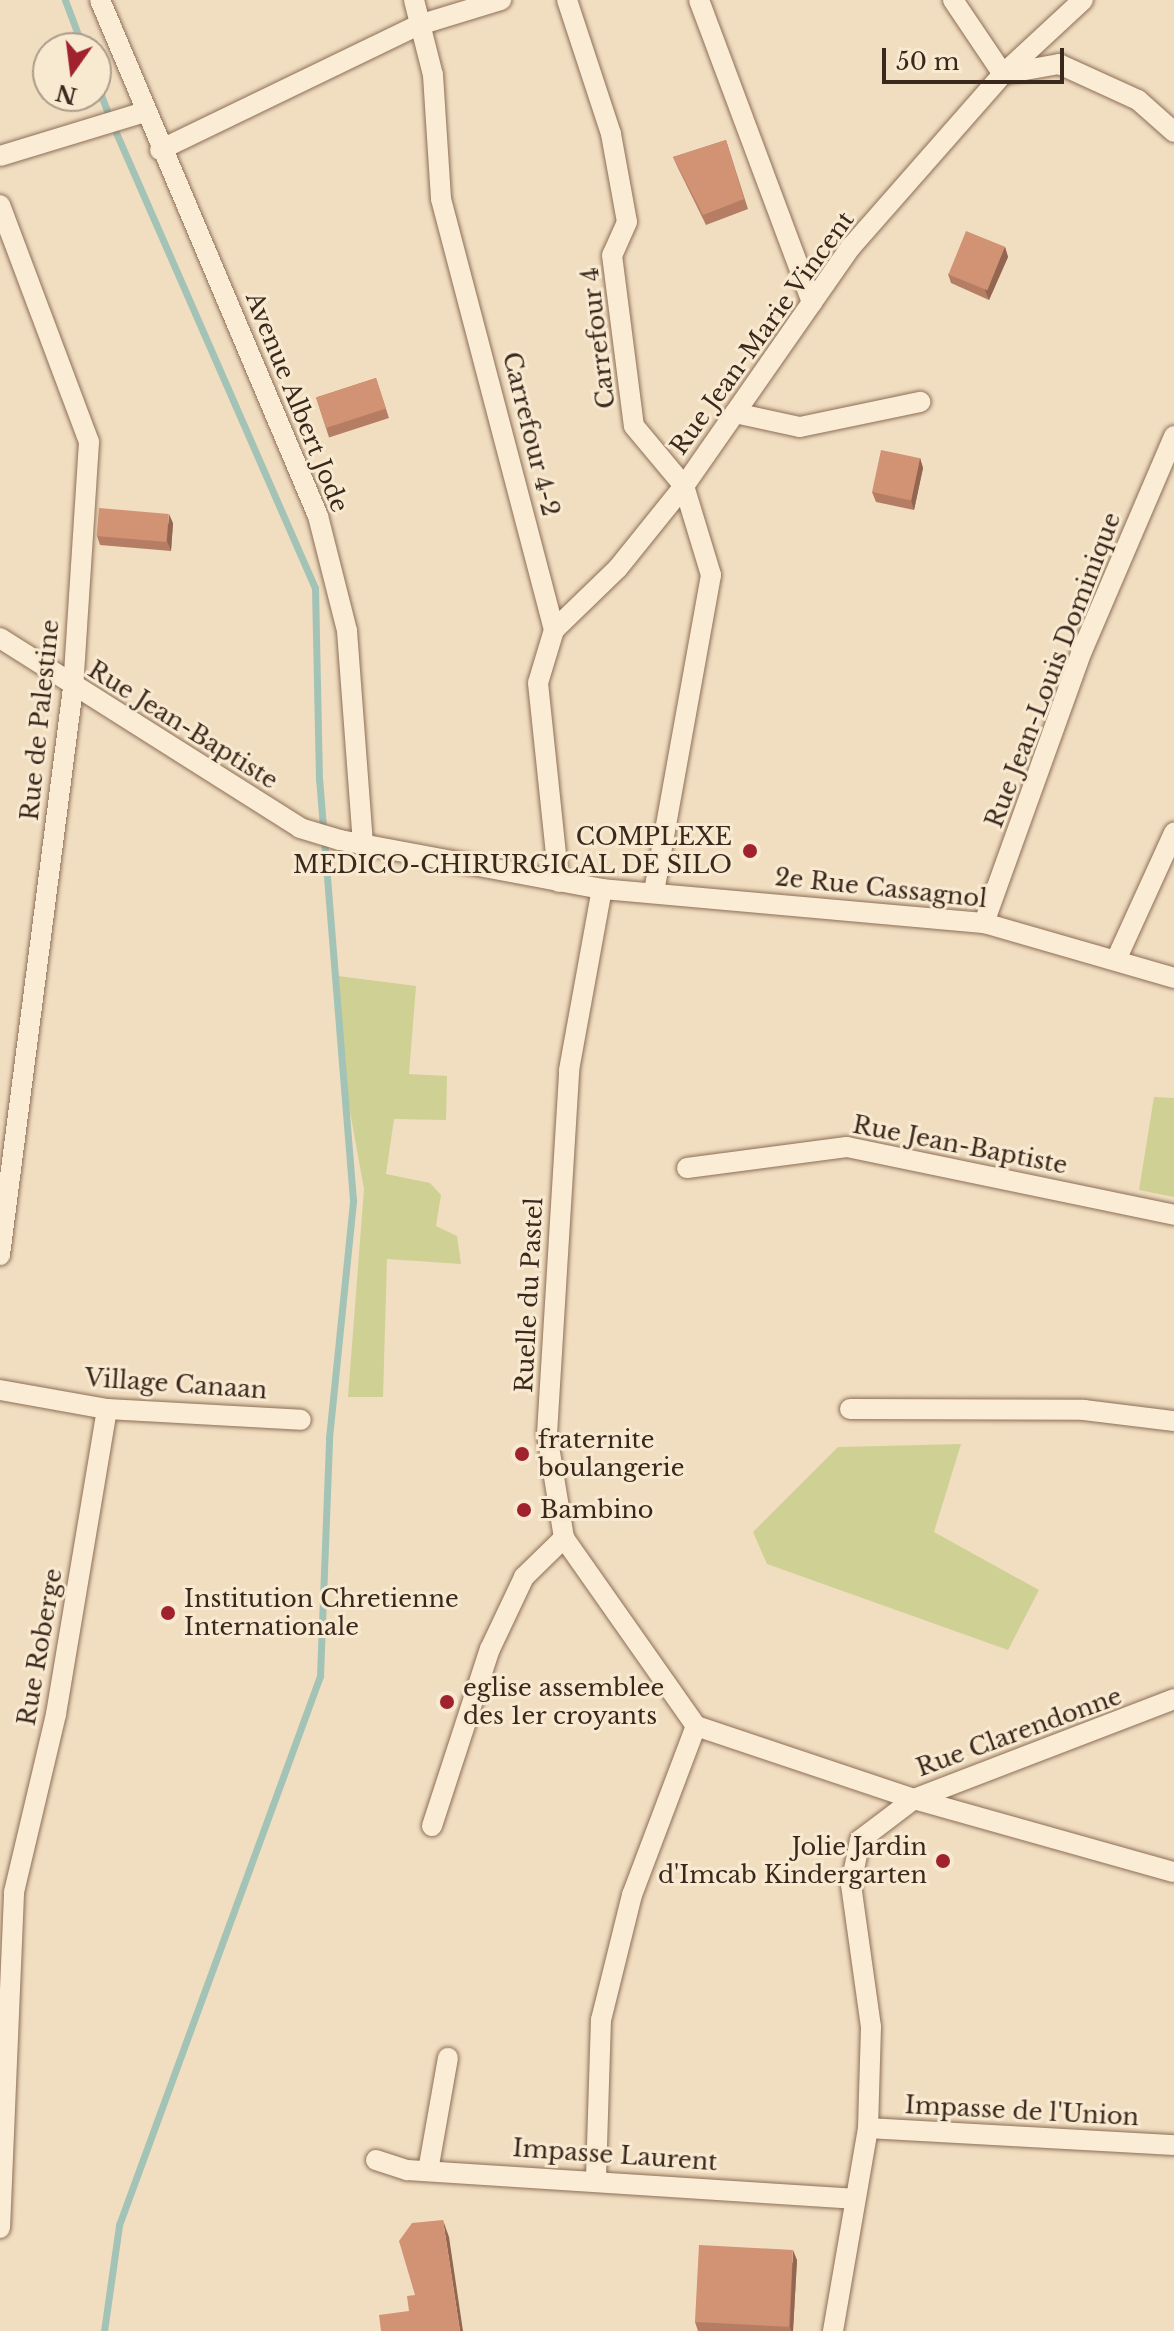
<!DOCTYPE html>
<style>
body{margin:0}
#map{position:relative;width:1174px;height:2331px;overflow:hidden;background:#f1dec1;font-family:"Libre Baskerville",serif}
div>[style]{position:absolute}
.green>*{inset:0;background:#cfd094}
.stream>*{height:7px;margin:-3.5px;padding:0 3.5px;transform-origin:3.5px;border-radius:3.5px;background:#a4c3b7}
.roads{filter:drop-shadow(0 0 2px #8c6e57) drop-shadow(0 0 2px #8c6e57)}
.street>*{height:20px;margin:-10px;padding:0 10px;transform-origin:10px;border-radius:10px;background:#fbecd5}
.wall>*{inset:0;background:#b57e64;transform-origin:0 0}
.shaded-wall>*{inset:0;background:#936651}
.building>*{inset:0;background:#d29274;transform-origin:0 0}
.dots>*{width:22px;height:22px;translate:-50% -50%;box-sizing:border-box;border:4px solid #f8e9d1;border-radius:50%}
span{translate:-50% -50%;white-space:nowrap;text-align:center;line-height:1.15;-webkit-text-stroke:6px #f8e9d1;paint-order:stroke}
.street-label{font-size:24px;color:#3b281d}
.poi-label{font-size:24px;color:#3b281d}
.right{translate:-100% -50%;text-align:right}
.left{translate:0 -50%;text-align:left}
.north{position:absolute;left:32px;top:32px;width:80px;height:80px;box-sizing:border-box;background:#f8e9d1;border:2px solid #ac9c89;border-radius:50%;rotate:194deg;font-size:22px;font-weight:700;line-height:32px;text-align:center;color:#3b281d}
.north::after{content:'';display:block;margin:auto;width:28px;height:36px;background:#a0222f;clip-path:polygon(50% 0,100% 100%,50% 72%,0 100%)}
.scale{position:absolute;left:882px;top:48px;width:182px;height:36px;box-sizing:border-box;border:4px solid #3b281d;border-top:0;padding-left:10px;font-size:24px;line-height:28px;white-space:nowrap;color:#3b281d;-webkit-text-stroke:6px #f8e9d1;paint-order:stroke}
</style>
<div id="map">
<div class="green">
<div style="clip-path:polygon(338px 976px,416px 986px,409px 1074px,447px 1076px,446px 1120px,394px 1119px,386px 1174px,430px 1183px,441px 1195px,436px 1226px,457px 1236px,461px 1264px,387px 1259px,383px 1397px,348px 1397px,364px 1189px,343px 1073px)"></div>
<div style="clip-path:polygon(1154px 1097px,1174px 1098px,1174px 1197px,1139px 1190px)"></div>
<div style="clip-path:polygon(961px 1444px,934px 1532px,1039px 1590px,1008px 1650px,767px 1564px,753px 1532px,838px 1447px)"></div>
</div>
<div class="stream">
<div style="left:65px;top:0;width:51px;rotate:69.4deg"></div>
<div style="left:96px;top:82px;width:34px;rotate:69deg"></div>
<div style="left:104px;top:2331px;width:107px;rotate:-81.9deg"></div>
<div style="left:119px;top:2225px;width:585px;rotate:-69.89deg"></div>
<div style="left:320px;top:1676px;width:238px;rotate:-87.8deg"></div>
<div style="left:329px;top:1438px;width:239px;rotate:-84.2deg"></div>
<div style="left:353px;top:1200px;width:422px;rotate:-94.6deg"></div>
<div style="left:319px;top:779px;width:191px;rotate:-91.2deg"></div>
<div style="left:315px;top:588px;width:497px;rotate:-113.6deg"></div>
</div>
<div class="roads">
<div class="street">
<div style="left:100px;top:0;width:560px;rotate:67.1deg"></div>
<div style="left:318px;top:516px;width:119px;rotate:75.8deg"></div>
<div style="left:347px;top:631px;width:215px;rotate:85.7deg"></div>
<div style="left:414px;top:0;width:77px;rotate:75.8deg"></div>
<div style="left:433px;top:75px;width:124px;rotate:86.3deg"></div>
<div style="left:441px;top:199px;width:446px;rotate:75.3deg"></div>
<div style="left:554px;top:630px;width:55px;rotate:106.8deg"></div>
<div style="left:538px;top:683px;width:200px;rotate:84deg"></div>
<div style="left:567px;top:0;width:141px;rotate:71.8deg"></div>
<div style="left:611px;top:134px;width:89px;rotate:79.7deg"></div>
<div style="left:627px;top:222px;width:36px;rotate:114deg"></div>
<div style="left:612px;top:255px;width:172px;rotate:82.7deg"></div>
<div style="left:634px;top:426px;width:78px;rotate:50.2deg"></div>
<div style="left:684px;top:486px;width:93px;rotate:73.1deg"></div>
<div style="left:711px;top:575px;width:323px;rotate:100.2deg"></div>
<div style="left:699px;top:0;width:323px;rotate:69.5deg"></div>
<div style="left:953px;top:0;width:89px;rotate:56deg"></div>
<div style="left:1003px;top:74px;width:57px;rotate:-10.1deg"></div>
<div style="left:1059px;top:64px;width:87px;rotate:24.5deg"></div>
<div style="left:1138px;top:100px;width:48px;rotate:41.6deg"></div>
<div style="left:160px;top:150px;width:288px;rotate:-25.8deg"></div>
<div style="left:419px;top:25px;width:86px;rotate:-17deg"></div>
<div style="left:0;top:156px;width:152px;rotate:-16.9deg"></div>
<div style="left:0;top:205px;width:253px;rotate:69.4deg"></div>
<div style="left:89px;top:442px;width:247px;rotate:93.7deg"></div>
<div style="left:73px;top:688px;width:572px;rotate:97.34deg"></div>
<div style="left:735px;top:413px;width:66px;rotate:12.2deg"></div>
<div style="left:800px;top:427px;width:123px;rotate:-11.8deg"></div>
<div style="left:554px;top:630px;width:89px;rotate:-44.1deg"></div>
<div style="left:618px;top:568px;width:105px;rotate:-51.2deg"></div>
<div style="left:684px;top:486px;width:292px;rotate:-55.1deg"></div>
<div style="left:851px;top:247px;width:230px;rotate:-48.7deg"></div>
<div style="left:1003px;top:74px;width:109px;rotate:-42.8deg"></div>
<div style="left:0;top:638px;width:355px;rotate:32.3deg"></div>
<div style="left:300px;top:828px;width:42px;rotate:16.7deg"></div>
<div style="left:340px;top:840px;width:267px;rotate:10.6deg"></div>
<div style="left:602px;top:889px;width:384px;rotate:5.1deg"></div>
<div style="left:984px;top:923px;width:198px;rotate:16.1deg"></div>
<div style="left:984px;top:923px;width:289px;rotate:-70.2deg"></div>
<div style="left:1082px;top:651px;width:234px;rotate:-66.8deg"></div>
<div style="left:1116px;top:960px;width:140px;rotate:-65.5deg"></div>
<div style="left:687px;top:1168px;width:161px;rotate:-7.5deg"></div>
<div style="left:847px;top:1147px;width:334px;rotate:11.7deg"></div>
<div style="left:0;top:1390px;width:109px;rotate:10.1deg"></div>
<div style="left:107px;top:1409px;width:194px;rotate:3.2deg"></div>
<div style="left:850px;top:1409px;width:234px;rotate:0.2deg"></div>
<div style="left:1084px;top:1410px;width:91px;rotate:7deg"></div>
<div style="left:696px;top:1726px;width:230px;rotate:18.5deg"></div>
<div style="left:914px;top:1799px;width:270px;rotate:15.7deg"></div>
<div style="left:432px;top:1826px;width:186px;rotate:-71.9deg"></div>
<div style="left:490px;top:1649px;width:80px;rotate:-64.7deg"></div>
<div style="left:524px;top:1577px;width:56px;rotate:-44.3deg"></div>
<div style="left:868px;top:2128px;width:306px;rotate:3.2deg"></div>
<div style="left:376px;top:2160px;width:33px;rotate:18deg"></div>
<div style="left:407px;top:2170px;width:447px;rotate:3.7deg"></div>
<div style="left:428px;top:2171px;width:115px;rotate:-80deg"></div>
<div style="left:596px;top:2178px;width:158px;rotate:-88.2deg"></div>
<div style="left:601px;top:2020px;width:129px;rotate:-76.1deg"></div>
<div style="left:632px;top:1895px;width:181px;rotate:-69.3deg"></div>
<div style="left:696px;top:1726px;width:230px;rotate:-125.1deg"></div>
<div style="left:564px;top:1538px;width:105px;rotate:-99.3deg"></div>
<div style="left:547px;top:1434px;width:365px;rotate:-86.5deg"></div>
<div style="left:569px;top:1070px;width:184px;rotate:-79.7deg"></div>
<div style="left:0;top:2228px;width:336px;rotate:-87.6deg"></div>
<div style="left:14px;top:1892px;width:183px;rotate:-76.7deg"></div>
<div style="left:56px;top:1714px;width:309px;rotate:-80.5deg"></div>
<div style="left:833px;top:2331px;width:206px;rotate:-80.2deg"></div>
<div style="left:868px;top:2128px;width:101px;rotate:-88.3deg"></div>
<div style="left:871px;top:2027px;width:144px;rotate:-98deg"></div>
<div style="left:851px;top:1884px;width:45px;rotate:-78.4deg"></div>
<div style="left:860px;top:1840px;width:68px;rotate:-37.2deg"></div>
<div style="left:914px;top:1799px;width:279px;rotate:-21deg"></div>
</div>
</div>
<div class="wall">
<div style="clip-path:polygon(726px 140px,748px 209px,706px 225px,677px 166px,673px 157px)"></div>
<div style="clip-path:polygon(1005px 247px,1008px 257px,989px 300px,951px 283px,948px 274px)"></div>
<div style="left:376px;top:378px;width:42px;height:63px;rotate:72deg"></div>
<div style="clip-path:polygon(920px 458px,923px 468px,914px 510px,876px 502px,872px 492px)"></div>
<div style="clip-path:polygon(173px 523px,171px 551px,100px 545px,97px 536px)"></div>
<div style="clip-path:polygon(797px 2260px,793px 2331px,698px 2331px,695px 2322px)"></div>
</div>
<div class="shaded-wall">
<div style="clip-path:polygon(1005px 247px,1008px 257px,989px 300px,985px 290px)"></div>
<div style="clip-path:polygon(920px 458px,923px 468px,914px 510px,911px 500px)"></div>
<div style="clip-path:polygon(169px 514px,173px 523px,171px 551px,167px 541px)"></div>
<div style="clip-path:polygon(443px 2220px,449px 2237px,463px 2331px,460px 2331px)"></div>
<div style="clip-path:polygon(793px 2250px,797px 2260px,793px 2331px,791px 2331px,790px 2327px)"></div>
</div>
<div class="building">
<div style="clip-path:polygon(726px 140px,744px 199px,703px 215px,673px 157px)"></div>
<div style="left:966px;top:231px;width:42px;height:47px;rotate:22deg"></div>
<div style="left:376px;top:378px;width:32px;height:63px;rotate:72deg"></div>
<div style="left:881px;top:450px;width:40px;height:43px;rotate:12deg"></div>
<div style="left:99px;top:508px;width:70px;height:28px;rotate:5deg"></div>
<div style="clip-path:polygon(443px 2220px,460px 2331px,381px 2331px,379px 2315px,409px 2311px,407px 2296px,415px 2295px,399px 2241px,412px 2223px)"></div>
<div style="left:699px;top:2245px;width:94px;height:77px;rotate:3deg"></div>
</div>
<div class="dots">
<div style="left:750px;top:851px;background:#a0222f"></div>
<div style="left:522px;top:1454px;background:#a0222f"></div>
<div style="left:524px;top:1510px;background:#a0222f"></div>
<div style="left:168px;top:1613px;background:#a0222f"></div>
<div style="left:447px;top:1702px;background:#a0222f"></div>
<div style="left:943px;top:1861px;background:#a0222f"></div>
</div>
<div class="street-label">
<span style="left:762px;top:333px;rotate:-54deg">Rue Jean-Marie Vincent</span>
<span style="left:598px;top:338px;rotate:-97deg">Carrefour 4</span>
<span style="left:297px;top:402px;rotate:68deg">Avenue Albert Jode</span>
<span style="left:531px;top:434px;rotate:76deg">Carrefour 4-2</span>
<span style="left:1053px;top:670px;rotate:-69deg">Rue Jean-Louis Dominique</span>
<span style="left:40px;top:720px;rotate:-84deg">Rue de Palestine</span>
<span style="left:183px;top:725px;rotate:32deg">Rue Jean-Baptiste</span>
<span style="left:881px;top:888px;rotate:6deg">2e Rue Cassagnol</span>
<span style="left:960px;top:1145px;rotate:11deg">Rue Jean-Baptiste</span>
<span style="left:529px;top:1295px;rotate:-87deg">Ruelle du Pastel</span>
<span style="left:176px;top:1384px;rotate:4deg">Village Canaan</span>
<span style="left:40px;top:1647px;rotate:-80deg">Rue Roberge</span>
<span style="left:1019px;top:1732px;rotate:-20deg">Rue Clarendonne</span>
<span style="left:1022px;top:2111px;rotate:3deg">Impasse de l'Union</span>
<span style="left:615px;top:2155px;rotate:4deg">Impasse Laurent</span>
</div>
<div class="poi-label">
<span class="right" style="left:732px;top:851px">COMPLEXE<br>MEDICO-CHIRURGICAL DE SILO</span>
<span class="left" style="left:538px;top:1454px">fraternite<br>boulangerie</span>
<span class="left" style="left:540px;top:1510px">Bambino</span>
<span class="left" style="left:184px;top:1613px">Institution Chretienne<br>Internationale</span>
<span class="left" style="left:463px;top:1702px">eglise assemblee<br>des 1er croyants</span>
<span class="right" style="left:927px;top:1861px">Jolie Jardin<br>d'Imcab Kindergarten</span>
</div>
<div class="north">N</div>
<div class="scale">50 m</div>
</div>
